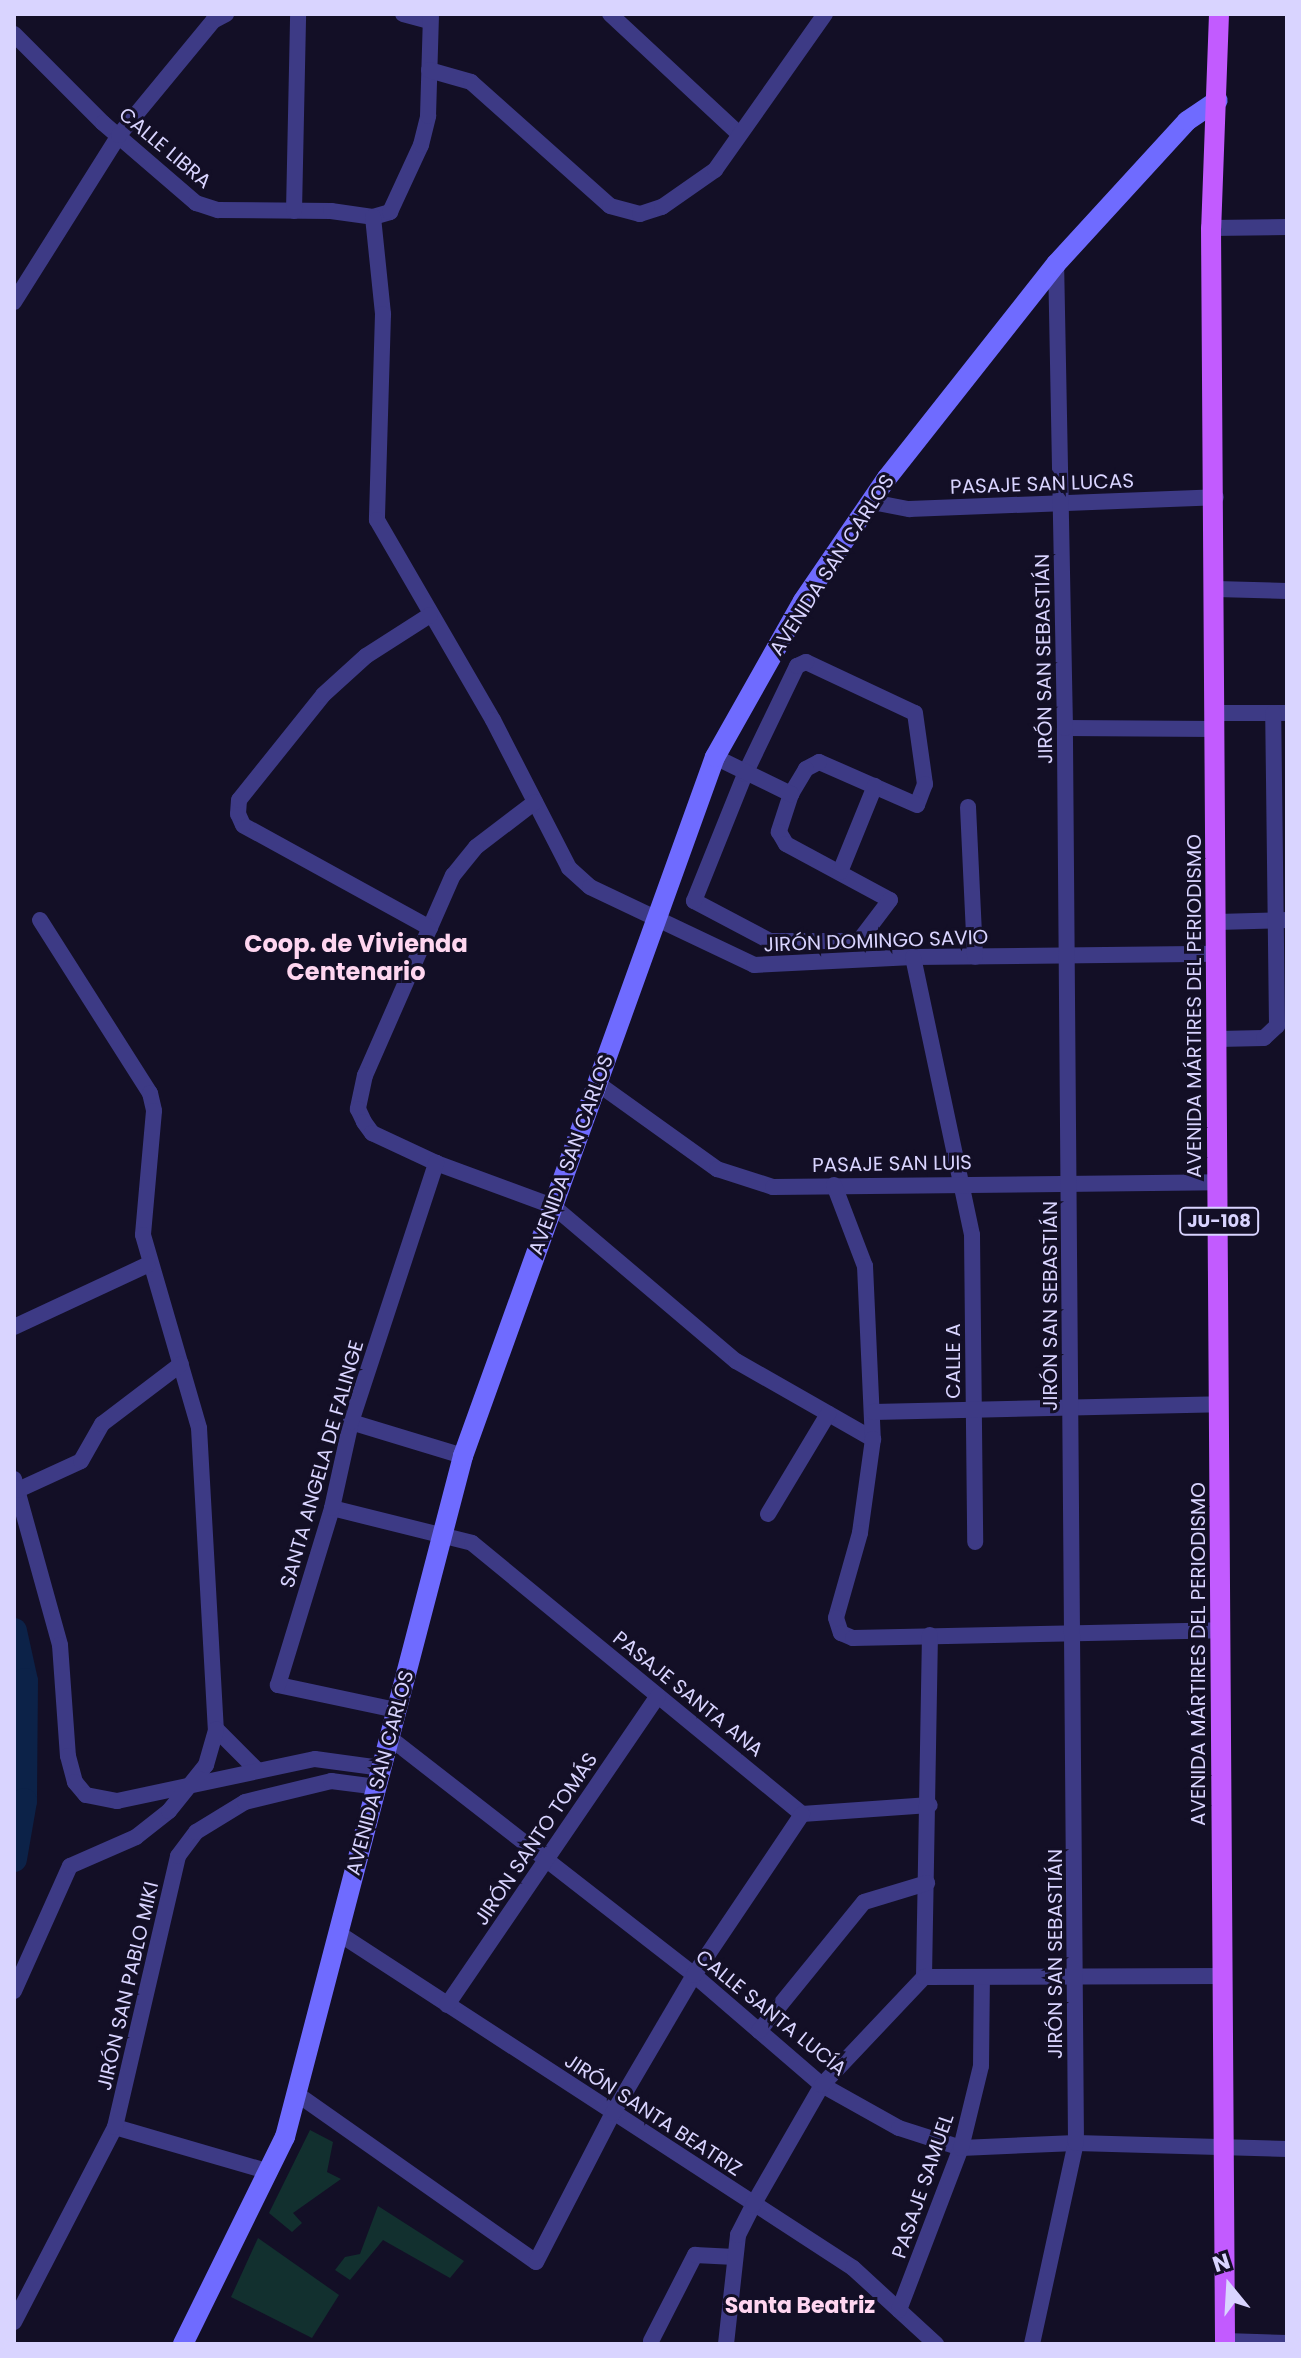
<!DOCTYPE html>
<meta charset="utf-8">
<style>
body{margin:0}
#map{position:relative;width:1301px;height:2358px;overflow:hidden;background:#130f26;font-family:Poppins,sans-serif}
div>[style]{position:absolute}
.green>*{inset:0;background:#12302f}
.river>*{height:26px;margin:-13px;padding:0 13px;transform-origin:13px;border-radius:13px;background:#0c2248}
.street>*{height:16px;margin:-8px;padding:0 8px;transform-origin:8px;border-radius:8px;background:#3d3a85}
.secondary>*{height:20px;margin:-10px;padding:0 10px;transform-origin:10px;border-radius:10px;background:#6f6bff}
.primary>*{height:20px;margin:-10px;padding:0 10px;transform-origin:10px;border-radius:10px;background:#c25bff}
span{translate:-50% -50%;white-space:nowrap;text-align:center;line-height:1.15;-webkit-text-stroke:6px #130f26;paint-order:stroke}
.shield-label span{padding:2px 6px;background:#130f26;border:2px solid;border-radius:6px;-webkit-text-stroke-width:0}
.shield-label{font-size:18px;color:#d9d4ff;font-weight:700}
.street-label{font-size:20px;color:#d9d4ff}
.neighbourhood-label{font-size:22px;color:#ffd6f0;font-weight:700}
.quarter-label{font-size:24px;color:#ffd6f0;font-weight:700}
.frame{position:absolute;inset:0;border:16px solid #d9d4ff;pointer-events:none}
.north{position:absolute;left:1189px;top:2246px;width:80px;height:80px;-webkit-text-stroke:6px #130f26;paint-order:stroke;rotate:342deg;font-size:22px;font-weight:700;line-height:32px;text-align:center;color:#d9d4ff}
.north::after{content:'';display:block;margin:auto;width:28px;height:36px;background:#d9d4ff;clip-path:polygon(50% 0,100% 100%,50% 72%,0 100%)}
</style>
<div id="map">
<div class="green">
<div style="clip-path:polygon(310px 2130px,333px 2142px,327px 2172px,341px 2179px,293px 2213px,302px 2223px,292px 2232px,269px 2213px)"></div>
<div style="clip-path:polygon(378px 2206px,464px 2261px,450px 2278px,383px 2240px,350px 2280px,335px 2270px,345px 2257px,360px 2254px)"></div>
<div style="clip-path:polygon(258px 2238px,339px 2295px,312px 2338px,231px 2297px)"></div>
</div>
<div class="river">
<div style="left:14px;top:1631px;width:51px;rotate:77.6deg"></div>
<div style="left:25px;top:1681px;width:120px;rotate:90.5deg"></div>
<div style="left:24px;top:1801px;width:59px;rotate:99.8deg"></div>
</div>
<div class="street">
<div style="left:403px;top:14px;width:28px;rotate:15deg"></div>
<div style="left:610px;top:14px;width:176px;rotate:42.9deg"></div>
<div style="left:14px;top:34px;width:126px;rotate:45deg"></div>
<div style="left:103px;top:123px;width:123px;rotate:40.7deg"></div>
<div style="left:196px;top:203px;width:23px;rotate:18deg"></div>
<div style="left:218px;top:210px;width:113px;rotate:0.5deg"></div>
<div style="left:331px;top:211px;width:42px;rotate:8.1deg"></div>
<div style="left:373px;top:217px;width:18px;rotate:-16deg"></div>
<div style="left:390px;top:212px;width:74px;rotate:-65.2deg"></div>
<div style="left:421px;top:145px;width:30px;rotate:-76deg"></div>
<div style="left:428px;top:116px;width:102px;rotate:-88.3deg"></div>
<div style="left:429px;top:70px;width:44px;rotate:15.9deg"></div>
<div style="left:471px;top:82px;width:186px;rotate:41.7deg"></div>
<div style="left:610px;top:206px;width:31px;rotate:15deg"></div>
<div style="left:640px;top:214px;width:23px;rotate:-18deg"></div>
<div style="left:662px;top:207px;width:65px;rotate:-34.9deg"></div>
<div style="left:715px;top:170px;width:191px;rotate:-54.8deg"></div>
<div style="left:294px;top:211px;width:197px;rotate:-88.8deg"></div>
<div style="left:373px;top:217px;width:98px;rotate:84.1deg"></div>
<div style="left:383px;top:314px;width:206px;rotate:91.7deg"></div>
<div style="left:377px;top:520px;width:231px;rotate:59.9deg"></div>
<div style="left:493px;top:720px;width:166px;rotate:62.8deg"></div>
<div style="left:569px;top:868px;width:28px;rotate:42deg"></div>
<div style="left:590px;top:887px;width:182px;rotate:25.4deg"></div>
<div style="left:754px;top:965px;width:159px;rotate:-2.9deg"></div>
<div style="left:913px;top:957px;width:304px;rotate:-0.6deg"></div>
<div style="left:1211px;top:228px;width:76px;rotate:-0.8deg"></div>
<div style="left:14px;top:302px;width:197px;rotate:-57.8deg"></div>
<div style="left:119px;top:135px;width:148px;rotate:-50.5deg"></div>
<div style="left:213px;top:21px;width:15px;rotate:-28deg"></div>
<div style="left:872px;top:502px;width:38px;rotate:11deg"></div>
<div style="left:909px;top:509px;width:307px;rotate:-2.2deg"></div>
<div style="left:1216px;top:589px;width:71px;rotate:1.6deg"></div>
<div style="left:806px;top:662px;width:120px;rotate:25.1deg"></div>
<div style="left:915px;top:713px;width:72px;rotate:82deg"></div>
<div style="left:925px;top:784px;width:22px;rotate:111deg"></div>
<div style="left:917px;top:805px;width:107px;rotate:-156.3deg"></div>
<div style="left:819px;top:762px;width:15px;rotate:152deg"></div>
<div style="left:806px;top:769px;width:29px;rotate:121deg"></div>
<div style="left:791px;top:794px;width:40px;rotate:108deg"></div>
<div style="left:779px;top:832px;width:14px;rotate:60deg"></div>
<div style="left:786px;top:844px;width:118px;rotate:28.3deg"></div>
<div style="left:890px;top:900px;width:51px;rotate:127.1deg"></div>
<div style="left:859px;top:941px;width:89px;rotate:180deg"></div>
<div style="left:770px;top:941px;width:86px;rotate:-152.2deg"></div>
<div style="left:694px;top:901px;width:137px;rotate:-68.1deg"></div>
<div style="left:745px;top:774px;width:120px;rotate:-64.3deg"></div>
<div style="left:797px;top:666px;width:10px;rotate:-24deg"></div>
<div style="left:1215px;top:713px;width:72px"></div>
<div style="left:1065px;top:728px;width:150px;rotate:0.4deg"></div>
<div style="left:715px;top:757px;width:85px;rotate:26deg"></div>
<div style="left:535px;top:802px;width:74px;rotate:142.7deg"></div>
<div style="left:476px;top:847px;width:36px;rotate:129deg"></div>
<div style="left:453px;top:875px;width:219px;rotate:113.7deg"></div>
<div style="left:365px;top:1075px;width:35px;rotate:102deg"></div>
<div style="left:358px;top:1109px;width:14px;rotate:65deg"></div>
<div style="left:364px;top:1122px;width:14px;rotate:54deg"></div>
<div style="left:372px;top:1133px;width:71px;rotate:25.1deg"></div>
<div style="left:436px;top:1163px;width:125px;rotate:20.2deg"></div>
<div style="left:553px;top:1206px;width:240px;rotate:40.3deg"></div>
<div style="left:736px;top:1361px;width:158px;rotate:29.7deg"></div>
<div style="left:968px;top:807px;width:150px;rotate:87.3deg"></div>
<div style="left:840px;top:872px;width:93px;rotate:-67.9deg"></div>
<div style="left:40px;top:920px;width:205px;rotate:57.6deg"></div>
<div style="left:150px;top:1093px;width:18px;rotate:77deg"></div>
<div style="left:154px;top:1111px;width:124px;rotate:95.1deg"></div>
<div style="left:143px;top:1235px;width:201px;rotate:73.8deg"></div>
<div style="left:199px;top:1428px;width:301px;rotate:86.8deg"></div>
<div style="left:216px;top:1729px;width:58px;rotate:45deg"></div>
<div style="left:1217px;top:922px;width:70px;rotate:-1.6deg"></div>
<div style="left:430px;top:928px;width:213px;rotate:-151.2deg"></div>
<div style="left:243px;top:825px;width:12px;rotate:-114deg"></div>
<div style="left:238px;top:814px;width:14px;rotate:-86deg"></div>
<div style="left:239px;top:800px;width:134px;rotate:-51.3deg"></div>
<div style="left:323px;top:695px;width:58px;rotate:-42.2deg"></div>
<div style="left:366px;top:656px;width:76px;rotate:-32.6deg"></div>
<div style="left:913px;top:957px;width:284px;rotate:78deg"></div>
<div style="left:972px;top:1235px;width:307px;rotate:89.4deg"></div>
<div style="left:1218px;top:1039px;width:46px;rotate:-1.2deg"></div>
<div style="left:1264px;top:1038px;width:18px;rotate:-43deg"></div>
<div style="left:1277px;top:1026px;width:313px;rotate:-90.7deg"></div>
<div style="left:597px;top:1083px;width:148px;rotate:35.6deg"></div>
<div style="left:717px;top:1169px;width:59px;rotate:17.8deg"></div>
<div style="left:773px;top:1187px;width:446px;rotate:-0.6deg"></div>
<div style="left:834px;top:1185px;width:87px;rotate:69.1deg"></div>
<div style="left:865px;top:1266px;width:173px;rotate:87.4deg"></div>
<div style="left:873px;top:1439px;width:95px;rotate:97.9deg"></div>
<div style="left:860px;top:1533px;width:88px;rotate:105.8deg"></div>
<div style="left:836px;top:1618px;width:16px;rotate:72deg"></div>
<div style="left:841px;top:1633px;width:13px;rotate:23deg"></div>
<div style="left:853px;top:1638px;width:369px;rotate:-1.2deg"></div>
<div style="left:14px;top:1327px;width:147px;rotate:-25deg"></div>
<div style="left:873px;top:1412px;width:347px;rotate:-1.3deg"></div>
<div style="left:351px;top:1422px;width:117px;rotate:16.9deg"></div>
<div style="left:14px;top:1479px;width:172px;rotate:74.5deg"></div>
<div style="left:60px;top:1645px;width:111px;rotate:85.9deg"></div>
<div style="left:68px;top:1756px;width:27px;rotate:75deg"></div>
<div style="left:75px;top:1782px;width:17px;rotate:50deg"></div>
<div style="left:86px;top:1795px;width:32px;rotate:11deg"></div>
<div style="left:117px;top:1801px;width:202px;rotate:-12deg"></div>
<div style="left:315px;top:1759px;width:68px;rotate:7.7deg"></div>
<div style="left:18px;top:1490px;width:69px;rotate:-24.7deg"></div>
<div style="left:81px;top:1461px;width:43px;rotate:-60.4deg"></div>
<div style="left:102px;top:1424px;width:99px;rotate:-37.2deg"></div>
<div style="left:332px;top:1508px;width:144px;rotate:14deg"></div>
<div style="left:472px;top:1543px;width:427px;rotate:39.4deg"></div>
<div style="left:802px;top:1814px;width:128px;rotate:-4deg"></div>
<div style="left:768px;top:1514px;width:117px;rotate:-59deg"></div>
<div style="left:396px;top:1710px;width:121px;rotate:-168deg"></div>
<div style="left:278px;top:1685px;width:185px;rotate:-73deg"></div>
<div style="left:332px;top:1508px;width:88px;rotate:-77.5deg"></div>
<div style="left:351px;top:1422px;width:273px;rotate:-71.8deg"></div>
<div style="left:390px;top:1738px;width:385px;rotate:37.9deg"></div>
<div style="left:694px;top:1975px;width:169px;rotate:40.7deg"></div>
<div style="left:822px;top:2085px;width:88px;rotate:29.2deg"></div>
<div style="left:899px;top:2128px;width:65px;rotate:17.9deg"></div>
<div style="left:961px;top:2148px;width:115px;rotate:-2.5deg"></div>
<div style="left:1076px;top:2143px;width:211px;rotate:1.6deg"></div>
<div style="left:338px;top:1933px;width:614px;rotate:33.04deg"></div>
<div style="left:853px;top:2268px;width:113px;rotate:42.5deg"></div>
<div style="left:924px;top:1977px;width:342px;rotate:-89deg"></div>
<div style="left:14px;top:1991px;width:137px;rotate:-65.9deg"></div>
<div style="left:70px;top:1866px;width:72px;rotate:-23.7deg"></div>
<div style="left:136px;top:1837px;width:42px;rotate:-38.2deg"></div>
<div style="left:169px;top:1811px;width:59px;rotate:-51.2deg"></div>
<div style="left:206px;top:1765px;width:37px;rotate:-74deg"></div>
<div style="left:447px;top:2005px;width:374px;rotate:-55.7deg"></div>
<div style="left:759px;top:2031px;width:166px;rotate:-50.9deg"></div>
<div style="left:864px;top:1902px;width:66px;rotate:-16.8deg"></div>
<div style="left:297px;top:2094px;width:292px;rotate:35.1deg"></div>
<div style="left:536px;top:2262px;width:168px;rotate:-62.7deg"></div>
<div style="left:613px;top:2113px;width:160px;rotate:-59.6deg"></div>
<div style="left:694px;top:1975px;width:194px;rotate:-56.1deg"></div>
<div style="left:115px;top:2127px;width:161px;rotate:16.2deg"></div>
<div style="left:899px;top:2310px;width:173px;rotate:-69.1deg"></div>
<div style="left:961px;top:2148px;width:84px;rotate:-76.3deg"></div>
<div style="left:981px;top:2066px;width:89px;rotate:-89.4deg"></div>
<div style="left:14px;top:2322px;width:220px;rotate:-62.6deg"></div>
<div style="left:115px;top:2127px;width:278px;rotate:-76.9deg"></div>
<div style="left:178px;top:1856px;width:30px;rotate:-53deg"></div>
<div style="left:196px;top:1832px;width:57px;rotate:-31.5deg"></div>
<div style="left:245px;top:1802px;width:89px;rotate:-13.7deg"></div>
<div style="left:331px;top:1781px;width:46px;rotate:7.4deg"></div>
<div style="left:651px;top:2341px;width:97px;rotate:-62.9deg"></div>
<div style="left:695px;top:2255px;width:40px;rotate:2.9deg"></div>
<div style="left:1225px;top:2341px;width:62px;rotate:1.8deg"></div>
<div style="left:726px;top:2344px;width:110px;rotate:-83.7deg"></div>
<div style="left:738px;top:2235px;width:34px;rotate:-63deg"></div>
<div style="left:753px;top:2205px;width:138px;rotate:-60.1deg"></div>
<div style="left:822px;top:2085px;width:149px;rotate:-46.6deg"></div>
<div style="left:924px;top:1977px;width:300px;rotate:-0.2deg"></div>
<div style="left:1032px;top:2344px;width:206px;rotate:-77.7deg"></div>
<div style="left:1076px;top:2143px;width:1415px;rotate:-90.45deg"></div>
<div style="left:1065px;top:728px;width:464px;rotate:-91.1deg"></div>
</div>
<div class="secondary">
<div style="left:183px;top:2344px;width:231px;rotate:-63.8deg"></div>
<div style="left:285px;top:2137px;width:704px;rotate:-75.35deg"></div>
<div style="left:463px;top:1456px;width:743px;rotate:-70.18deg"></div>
<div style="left:715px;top:757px;width:179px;rotate:-60.6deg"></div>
<div style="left:803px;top:601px;width:149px;rotate:-55.7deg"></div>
<div style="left:887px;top:478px;width:273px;rotate:-51.7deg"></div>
<div style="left:1056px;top:264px;width:194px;rotate:-47.5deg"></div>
<div style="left:1187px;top:121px;width:37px;rotate:-34deg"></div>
</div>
<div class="primary">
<div style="left:1219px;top:14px;width:214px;rotate:92.1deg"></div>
<div style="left:1211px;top:228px;width:2116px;rotate:89.62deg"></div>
</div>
<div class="shield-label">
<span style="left:1219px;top:1221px">JU-108</span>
</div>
<div class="street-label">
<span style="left:165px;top:148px;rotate:40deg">CALLE LIBRA</span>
<span style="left:1042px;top:484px;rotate:-2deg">PASAJE SAN LUCAS</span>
<span style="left:832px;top:565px;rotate:-57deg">AVENIDA SAN CARLOS</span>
<span style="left:1044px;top:659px;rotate:-91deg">JIRÓN SAN SEBASTIÁN</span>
<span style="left:876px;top:941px;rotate:-2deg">JIRÓN DOMINGO SAVIO</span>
<span style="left:1194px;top:1006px;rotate:-90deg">AVENIDA MÁRTIRES DEL PERIODISMO</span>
<span style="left:571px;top:1155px;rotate:-70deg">AVENIDA SAN CARLOS</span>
<span style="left:892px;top:1164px;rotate:-1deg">PASAJE SAN LUIS</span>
<span style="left:1050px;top:1306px;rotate:-90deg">JIRÓN SAN SEBASTIÁN</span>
<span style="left:953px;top:1361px;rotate:-90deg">CALLE A</span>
<span style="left:322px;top:1464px;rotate:-74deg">SANTA ANGELA DE FALINGE</span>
<span style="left:1198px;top:1654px;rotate:-90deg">AVENIDA MÁRTIRES DEL PERIODISMO</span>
<span style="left:688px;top:1694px;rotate:39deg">PASAJE SANTA ANA</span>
<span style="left:380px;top:1773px;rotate:-75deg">AVENIDA SAN CARLOS</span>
<span style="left:536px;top:1839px;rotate:-56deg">JIRÓN SANTO TOMÁS</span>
<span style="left:1055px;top:1954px;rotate:-90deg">JIRÓN SAN SEBASTIÁN</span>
<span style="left:128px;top:1986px;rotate:-77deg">JIRÓN SAN PABLO MIKI</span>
<span style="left:771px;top:2013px;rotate:39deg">CALLE SANTA LUCÍA</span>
<span style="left:653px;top:2115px;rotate:33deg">JIRÓN SANTA BEATRIZ</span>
<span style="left:923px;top:2186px;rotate:-71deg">PASAJE SAMUEL</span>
</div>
<div class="neighbourhood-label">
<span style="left:800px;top:2306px">Santa Beatriz</span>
</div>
<div class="quarter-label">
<span style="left:356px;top:958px">Coop. de Vivienda<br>Centenario</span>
</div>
<div class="frame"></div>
<div class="north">N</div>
</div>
